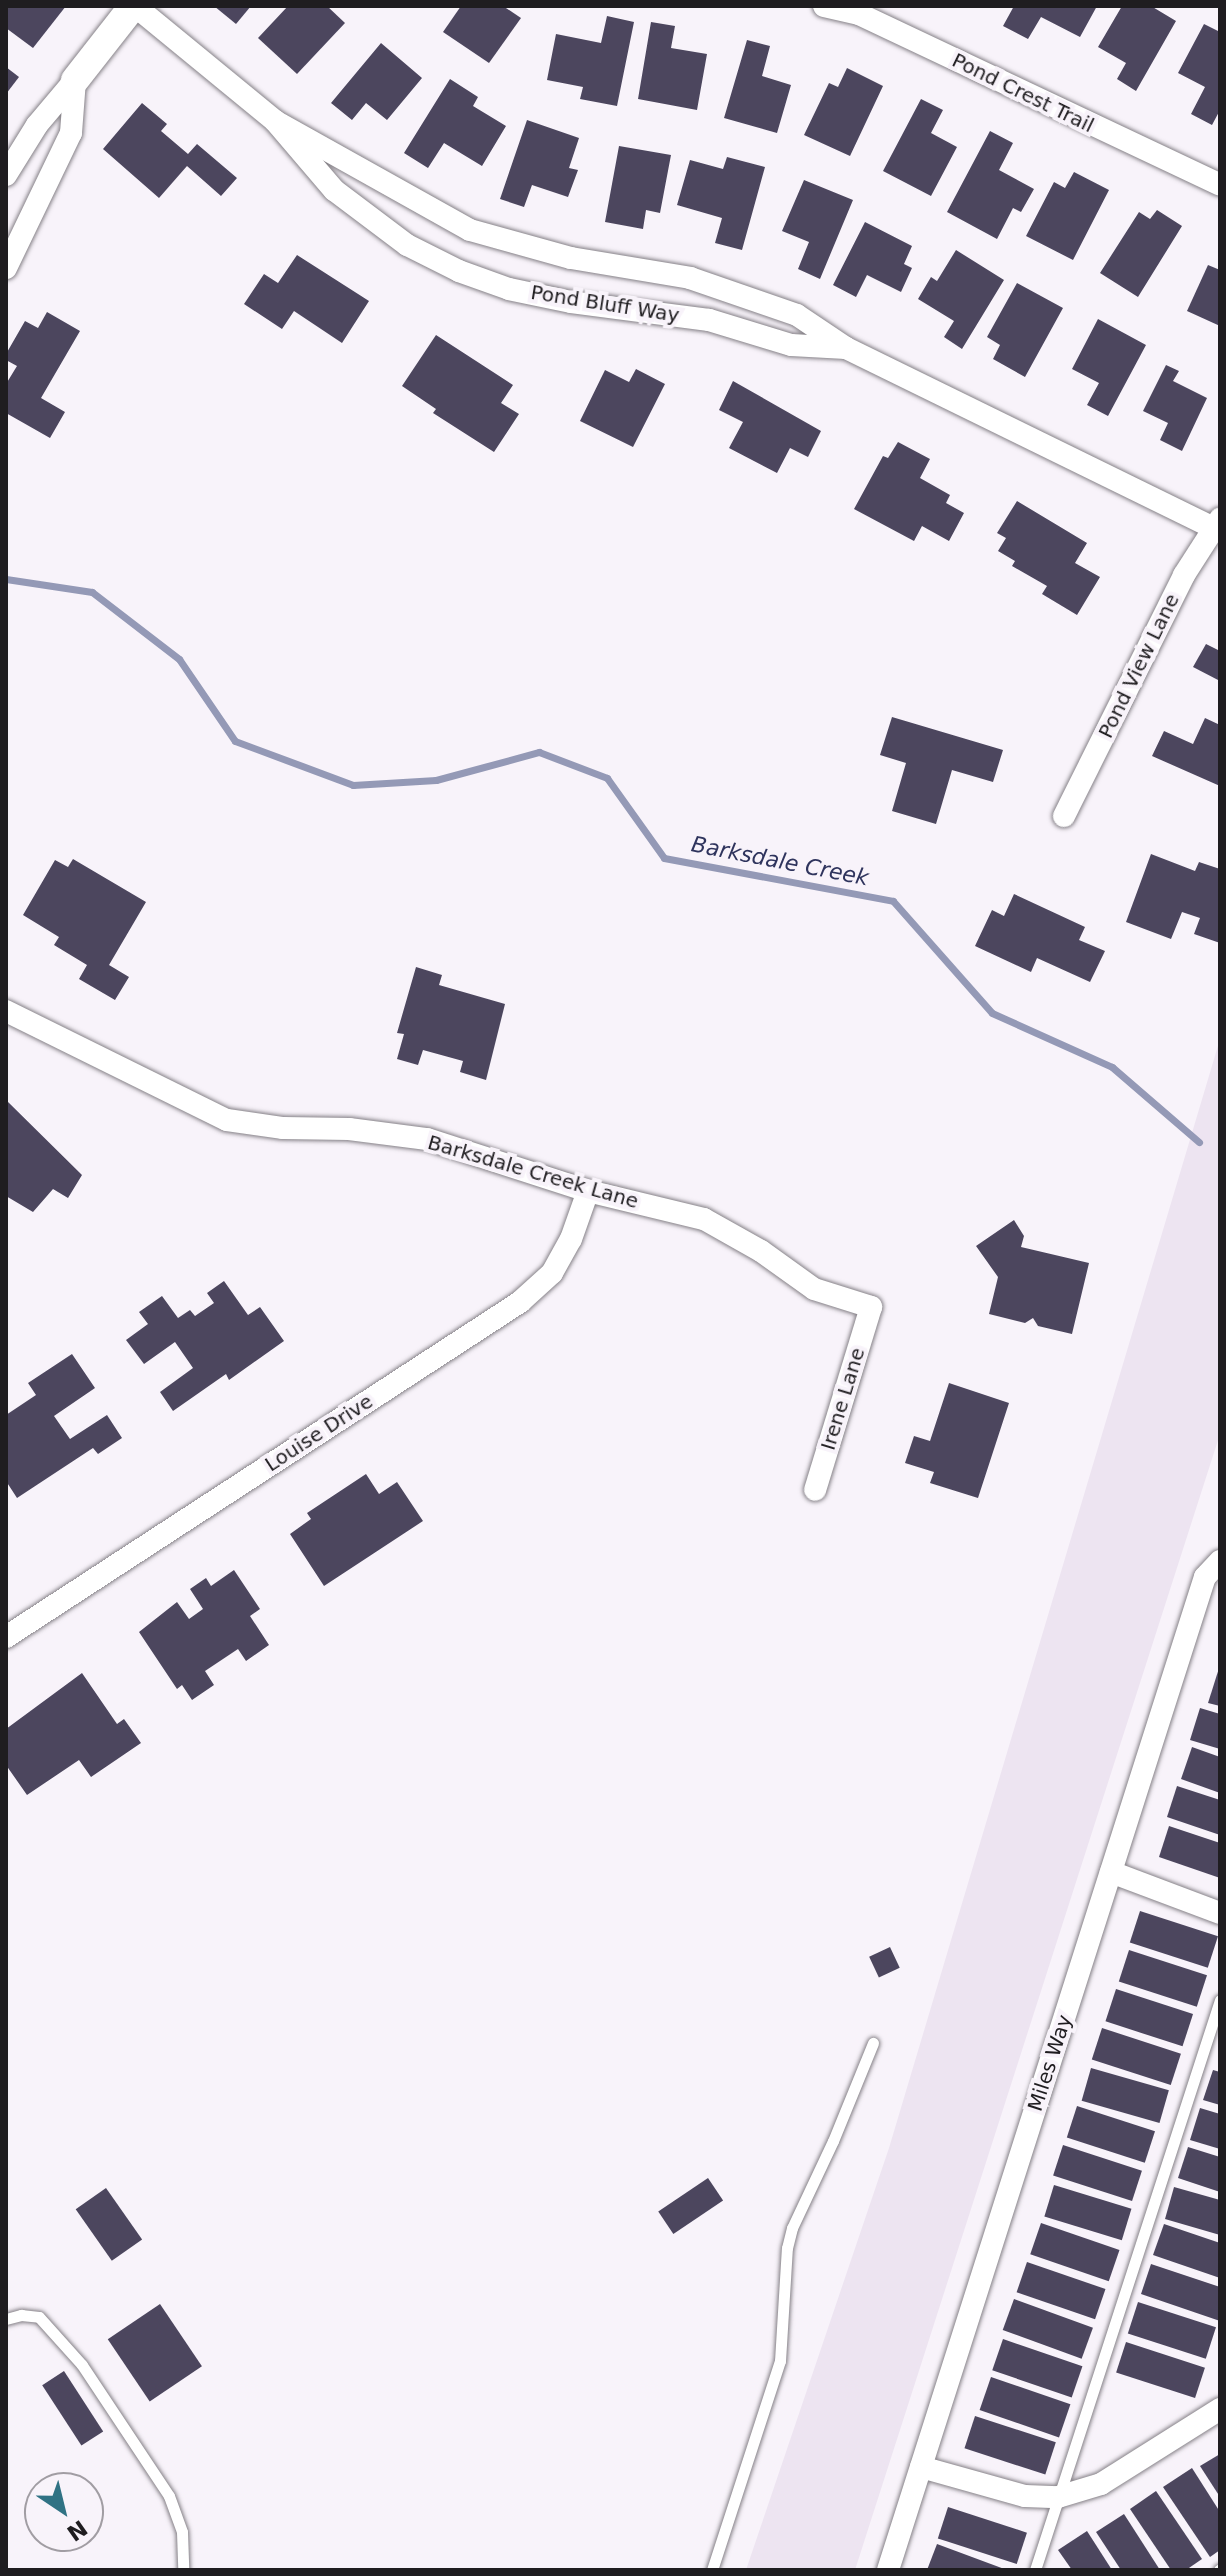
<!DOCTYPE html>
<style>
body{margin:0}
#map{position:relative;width:1226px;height:2576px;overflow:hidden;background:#f8f3fa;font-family:"DejaVu Sans",sans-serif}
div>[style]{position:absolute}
.built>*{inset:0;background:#ede4f1}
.stream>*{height:7px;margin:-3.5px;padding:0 3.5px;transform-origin:3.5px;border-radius:3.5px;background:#9499b6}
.building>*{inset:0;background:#4c465e;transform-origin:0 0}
.roads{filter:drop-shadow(0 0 2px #858187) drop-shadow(0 0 2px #858187)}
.service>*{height:11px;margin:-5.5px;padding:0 5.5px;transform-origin:5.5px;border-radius:5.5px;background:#fff}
.minor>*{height:22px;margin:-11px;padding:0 11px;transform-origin:11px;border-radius:11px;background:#fff}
.tertiary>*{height:28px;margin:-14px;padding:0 14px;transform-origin:14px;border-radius:14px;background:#fff}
span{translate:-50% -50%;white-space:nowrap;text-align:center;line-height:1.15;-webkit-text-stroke:8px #f8f3fa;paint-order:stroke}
.street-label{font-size:20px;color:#1f1d20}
.water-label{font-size:22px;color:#2f345d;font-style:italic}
.frame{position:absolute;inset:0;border:8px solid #1f1d20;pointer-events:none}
.north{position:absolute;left:24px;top:2472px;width:80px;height:80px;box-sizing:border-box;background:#f8f3fa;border:2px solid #a19da3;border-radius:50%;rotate:145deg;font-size:22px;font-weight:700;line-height:32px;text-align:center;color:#1f1d20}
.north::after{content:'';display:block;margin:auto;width:28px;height:36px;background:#307284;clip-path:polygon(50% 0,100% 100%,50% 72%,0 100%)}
</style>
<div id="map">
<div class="built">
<div style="clip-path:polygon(1220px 1039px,1220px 1434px,855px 2570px,746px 2570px,889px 2148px)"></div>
</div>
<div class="stream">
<div style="left:6px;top:579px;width:87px;rotate:8.6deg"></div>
<div style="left:92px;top:592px;width:110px;rotate:37.6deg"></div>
<div style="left:179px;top:659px;width:99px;rotate:55.7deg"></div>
<div style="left:235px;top:741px;width:126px;rotate:20.4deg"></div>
<div style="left:353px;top:785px;width:83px;rotate:-3.4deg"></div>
<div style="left:436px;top:780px;width:107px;rotate:-15.2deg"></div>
<div style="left:539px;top:752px;width:73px;rotate:20.9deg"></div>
<div style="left:607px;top:778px;width:98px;rotate:54.5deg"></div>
<div style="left:664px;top:858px;width:233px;rotate:10.6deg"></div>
<div style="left:893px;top:901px;width:149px;rotate:48.5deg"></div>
<div style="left:992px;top:1013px;width:132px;rotate:24.2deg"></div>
<div style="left:1112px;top:1067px;width:115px;rotate:40.8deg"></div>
</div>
<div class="building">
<div style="clip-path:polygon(6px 6px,66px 6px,33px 48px,6px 28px)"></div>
<div style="clip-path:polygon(214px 6px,251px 6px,236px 24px)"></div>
<div style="clip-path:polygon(288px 6px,327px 6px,345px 23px,297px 74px,258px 38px)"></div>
<div style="clip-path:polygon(461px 6px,503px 6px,521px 18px,489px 63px,443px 32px)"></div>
<div style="clip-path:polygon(1014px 6px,1097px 6px,1080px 37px,1041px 17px,1028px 39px,1003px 26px)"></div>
<div style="clip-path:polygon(1122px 6px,1151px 6px,1176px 21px,1136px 91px,1117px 79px,1126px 63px,1098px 47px)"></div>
<div style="clip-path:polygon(607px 16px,634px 22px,617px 106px,580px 99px,583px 87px,547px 80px,556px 34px,601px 43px)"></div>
<div style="clip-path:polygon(651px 22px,675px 26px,671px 48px,707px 54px,697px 110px,638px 99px)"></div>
<div style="clip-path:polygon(1204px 24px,1220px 32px,1220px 110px,1212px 125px,1191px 114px,1205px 87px,1178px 73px)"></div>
<div style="clip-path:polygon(747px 40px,770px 46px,762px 76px,791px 85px,777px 133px,724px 118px)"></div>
<div style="clip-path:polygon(381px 43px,422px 78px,387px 120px,366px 103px,352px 120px,331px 103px)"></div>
<div style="clip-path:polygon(6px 67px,19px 77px,6px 94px)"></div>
<div style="clip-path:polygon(847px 68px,883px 86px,850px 156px,804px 135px,829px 83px,838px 87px)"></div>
<div style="clip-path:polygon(450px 79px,478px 97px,473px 106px,506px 126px,482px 166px,444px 143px,428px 168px,404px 153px)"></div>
<div style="clip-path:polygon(921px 99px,943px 110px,931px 133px,957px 147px,931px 196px,883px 171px)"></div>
<div style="clip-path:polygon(142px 103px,167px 124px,161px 131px,188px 154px,197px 144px,237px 178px,221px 196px,187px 166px,159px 198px,103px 149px)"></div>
<div style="clip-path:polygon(527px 120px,579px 138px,569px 168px,578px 170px,568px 197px,532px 185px,524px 207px,500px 199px)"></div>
<div style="clip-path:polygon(990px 131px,1013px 143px,999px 170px,1034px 189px,1021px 212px,1013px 208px,997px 239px,947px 212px)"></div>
<div style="clip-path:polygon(619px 146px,671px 155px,660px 213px,646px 210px,643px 229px,605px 222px)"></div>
<div style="clip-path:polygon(727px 157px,765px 167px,742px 250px,715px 243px,722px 218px,677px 205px,690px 160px,723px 169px)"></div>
<div style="clip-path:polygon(1074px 172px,1109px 190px,1073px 260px,1026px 236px,1054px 182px,1065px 188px)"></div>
<div style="clip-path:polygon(804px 180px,853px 200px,820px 279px,798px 269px,809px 242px,782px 231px)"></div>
<div style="clip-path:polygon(1157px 210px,1182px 226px,1138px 297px,1100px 273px,1139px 212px,1150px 219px)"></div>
<div style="clip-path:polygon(865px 222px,912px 246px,904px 264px,912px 268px,901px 292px,867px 275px,856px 297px,833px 285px)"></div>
<div style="clip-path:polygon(956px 250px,1004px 280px,962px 349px,944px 337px,954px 321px,918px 299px,931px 277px,937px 281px)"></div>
<div style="clip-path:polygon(297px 255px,369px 301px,342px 343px,294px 311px,282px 329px,244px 304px,264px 274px,278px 283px)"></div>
<div style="clip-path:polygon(1208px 265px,1220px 270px,1220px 326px,1187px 311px)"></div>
<div style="clip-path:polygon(1017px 283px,1063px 308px,1025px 377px,993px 359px,1000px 345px,987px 337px)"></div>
<div style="clip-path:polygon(47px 312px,80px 331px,41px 398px,65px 412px,50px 438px,6px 413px,6px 384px,17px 366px,6px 360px,6px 354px,25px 321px,38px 328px)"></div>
<div style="clip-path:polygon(1098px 319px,1146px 345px,1108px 416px,1087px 405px,1099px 383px,1072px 369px)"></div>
<div style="clip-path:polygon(436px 335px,513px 385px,501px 403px,519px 414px,494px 452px,433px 413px,436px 409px,402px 386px)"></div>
<div style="clip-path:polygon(1166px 365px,1179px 371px,1173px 381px,1207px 398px,1182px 451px,1160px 440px,1168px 423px,1143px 411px)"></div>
<div style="clip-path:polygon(636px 369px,665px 384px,633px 447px,580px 421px,605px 370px,629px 382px)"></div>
<div style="clip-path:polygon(733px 381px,821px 431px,808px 457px,790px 448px,777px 473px,729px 448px,743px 422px,719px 410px)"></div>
<div style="clip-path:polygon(898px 442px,930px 459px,920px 478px,950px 495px,946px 503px,964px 513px,949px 541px,922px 526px,914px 541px,854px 509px,883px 456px,888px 458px)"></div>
<div style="clip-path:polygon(1017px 501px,1087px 543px,1075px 563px,1100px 577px,1077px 615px,1042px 594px,1047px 586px,1012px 566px,1015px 561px,998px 551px,1006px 538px,997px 533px)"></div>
<div style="clip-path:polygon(1206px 644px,1220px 651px,1220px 681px,1193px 667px)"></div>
<div style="clip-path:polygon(892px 717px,1003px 750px,993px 782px,952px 770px,936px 824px,892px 811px,906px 763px,880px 755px)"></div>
<div style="clip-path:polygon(1205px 718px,1220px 725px,1220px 786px,1152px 756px,1164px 731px,1193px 744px)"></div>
<div style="clip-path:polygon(1151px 854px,1195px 871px,1199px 862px,1220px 869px,1220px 943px,1194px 934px,1200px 918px,1182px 912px,1171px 939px,1126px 922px)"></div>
<div style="clip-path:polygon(73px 859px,146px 902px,109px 965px,129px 977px,115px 1000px,79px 979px,87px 965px,54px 945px,59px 937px,23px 915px,55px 860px,68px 867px)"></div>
<div style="clip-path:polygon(1014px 894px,1085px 927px,1079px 940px,1105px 951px,1090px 982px,1037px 958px,1031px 972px,975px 946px,992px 910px,1004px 916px)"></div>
<div style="clip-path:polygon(416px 967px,442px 975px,439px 985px,505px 1004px,486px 1080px,460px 1072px,463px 1061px,423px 1050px,418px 1065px,397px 1059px,404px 1034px,397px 1033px)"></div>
<div style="clip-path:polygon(6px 1100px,82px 1175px,68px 1198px,53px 1189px,33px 1212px,6px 1196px)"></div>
<div style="clip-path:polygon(1014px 1220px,1024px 1236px,1021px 1247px,1089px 1263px,1072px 1334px,1038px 1326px,1033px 1318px,1025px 1323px,989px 1314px,998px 1277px,976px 1246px)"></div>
<div style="clip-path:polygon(224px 1281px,248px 1315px,260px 1307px,284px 1341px,229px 1380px,226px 1374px,173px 1411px,160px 1392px,193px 1368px,175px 1342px,144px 1364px,126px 1340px,148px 1324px,139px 1312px,162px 1296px,178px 1318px,190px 1310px,195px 1316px,214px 1303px,207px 1293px)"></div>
<div style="clip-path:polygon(72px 1354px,95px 1388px,54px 1416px,70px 1439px,107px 1415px,122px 1438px,98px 1454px,93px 1448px,17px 1498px,6px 1481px,6px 1415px,36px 1395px,28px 1383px)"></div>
<div style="clip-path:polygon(949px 1383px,1009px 1403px,978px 1498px,930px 1483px,934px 1472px,905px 1463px,914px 1436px,930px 1441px)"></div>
<div style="clip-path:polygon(366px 1474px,379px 1494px,397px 1482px,423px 1521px,324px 1586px,290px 1534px,311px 1519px,307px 1513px)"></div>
<div style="clip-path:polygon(234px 1570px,260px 1609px,250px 1616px,269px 1645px,246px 1661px,238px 1649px,205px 1671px,214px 1685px,192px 1700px,182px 1685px,177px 1689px,139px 1632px,177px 1602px,189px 1619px,203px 1609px,190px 1589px,206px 1578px,211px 1586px)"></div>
<div style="clip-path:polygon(1220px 1665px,1220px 1706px,1208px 1703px)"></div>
<div style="clip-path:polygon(82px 1673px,117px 1724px,124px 1719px,141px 1743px,91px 1777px,79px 1760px,27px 1795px,6px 1765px,6px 1729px)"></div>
<div style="clip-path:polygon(1200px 1708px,1220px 1714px,1220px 1749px,1190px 1740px)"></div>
<div style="clip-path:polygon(1192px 1747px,1220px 1757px,1220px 1793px,1181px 1779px)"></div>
<div style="clip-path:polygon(1177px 1786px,1220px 1800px,1220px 1835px,1167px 1817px)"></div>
<div style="clip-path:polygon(1169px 1826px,1220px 1843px,1220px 1878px,1159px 1857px)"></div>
<div style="left:1140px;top:1911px;width:82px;height:33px;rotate:18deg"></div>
<div style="left:890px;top:1947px;width:23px;height:23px;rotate:65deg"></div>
<div style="left:1129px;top:1950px;width:82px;height:33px;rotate:18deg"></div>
<div style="left:1116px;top:1989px;width:81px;height:34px;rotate:18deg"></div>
<div style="left:1102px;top:2028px;width:83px;height:33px;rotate:18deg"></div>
<div style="left:1091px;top:2068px;width:81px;height:34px;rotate:16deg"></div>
<div style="clip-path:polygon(1213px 2070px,1220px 2072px,1220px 2105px,1203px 2100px)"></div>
<div style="left:1077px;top:2106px;width:82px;height:33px;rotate:18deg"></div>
<div style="clip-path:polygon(1200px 2108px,1220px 2114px,1220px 2149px,1190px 2140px)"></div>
<div style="left:1063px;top:2145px;width:83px;height:32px;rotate:18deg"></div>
<div style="clip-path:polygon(1188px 2147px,1220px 2157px,1220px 2192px,1178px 2178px)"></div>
<div style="left:708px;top:2178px;width:27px;height:60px;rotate:56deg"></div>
<div style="left:1054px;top:2185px;width:81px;height:33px;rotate:17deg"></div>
<div style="clip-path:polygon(1174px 2187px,1220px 2200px,1220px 2235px,1165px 2219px)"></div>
<div style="left:106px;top:2188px;width:63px;height:37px;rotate:55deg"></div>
<div style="left:1041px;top:2223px;width:83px;height:33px;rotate:19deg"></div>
<div style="clip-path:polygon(1164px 2224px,1220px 2243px,1220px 2278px,1153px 2255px)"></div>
<div style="left:1027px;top:2262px;width:83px;height:32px;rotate:19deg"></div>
<div style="clip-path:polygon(1151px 2264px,1220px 2287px,1220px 2321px,1141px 2294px)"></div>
<div style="left:1014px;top:2299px;width:84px;height:33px;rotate:20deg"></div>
<div style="left:1138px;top:2302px;width:82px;height:33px;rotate:18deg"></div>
<div style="left:160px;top:2304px;width:75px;height:63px;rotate:56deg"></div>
<div style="left:1003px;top:2339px;width:84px;height:33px;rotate:19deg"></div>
<div style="left:1126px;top:2342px;width:83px;height:32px;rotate:18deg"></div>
<div style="left:64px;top:2371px;width:72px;height:26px;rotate:57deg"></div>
<div style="left:991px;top:2377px;width:84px;height:35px;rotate:19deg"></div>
<div style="left:975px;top:2416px;width:85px;height:34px;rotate:18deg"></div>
<div style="clip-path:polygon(1220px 2454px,1220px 2497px,1200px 2466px)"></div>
<div style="clip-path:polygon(1192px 2468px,1220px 2512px,1220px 2550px,1210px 2557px,1163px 2487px)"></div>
<div style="clip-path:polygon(1156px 2491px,1202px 2559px,1186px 2570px,1171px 2570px,1130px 2509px)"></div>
<div style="left:948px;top:2507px;width:83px;height:33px;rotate:18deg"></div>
<div style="clip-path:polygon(1124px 2514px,1160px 2570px,1121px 2570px,1096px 2532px)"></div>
<div style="clip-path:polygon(1087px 2531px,1112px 2570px,1072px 2570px,1058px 2550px)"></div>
<div style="clip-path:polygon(937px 2544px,1007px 2570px,927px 2570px)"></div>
</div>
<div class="roads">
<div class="service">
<div style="left:6px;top:2319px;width:16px;rotate:-15deg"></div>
<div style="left:21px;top:2315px;width:18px;rotate:6deg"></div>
<div style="left:39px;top:2317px;width:64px;rotate:48.1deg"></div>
<div style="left:82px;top:2365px;width:157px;rotate:56.4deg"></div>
<div style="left:169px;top:2496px;width:38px;rotate:70deg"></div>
<div style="left:182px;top:2532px;width:38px;rotate:88deg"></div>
<div style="left:712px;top:2570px;width:220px;rotate:-72deg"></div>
<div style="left:780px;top:2361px;width:113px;rotate:-86.5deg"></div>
<div style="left:787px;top:2248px;width:21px;rotate:-76deg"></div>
<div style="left:792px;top:2228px;width:96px;rotate:-64.8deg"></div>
<div style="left:833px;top:2141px;width:106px;rotate:-67.8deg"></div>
<div style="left:1035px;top:2570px;width:599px;rotate:-72.02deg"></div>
<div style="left:1219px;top:2570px;width:1px;rotate:-45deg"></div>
</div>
<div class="minor">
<div style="left:135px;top:6px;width:181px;rotate:39.4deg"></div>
<div style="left:824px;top:6px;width:36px;rotate:13deg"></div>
<div style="left:859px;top:14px;width:399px;rotate:25.3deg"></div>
<div style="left:6px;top:175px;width:59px;rotate:-58.2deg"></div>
<div style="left:37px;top:125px;width:59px;rotate:-49.8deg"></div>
<div style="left:6px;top:268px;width:150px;rotate:-64.3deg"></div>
<div style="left:71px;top:133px;width:53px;rotate:-85.7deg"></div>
<div style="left:846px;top:348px;width:55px;rotate:-176.9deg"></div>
<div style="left:791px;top:345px;width:86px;rotate:-163deg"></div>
<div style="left:709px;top:320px;width:139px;rotate:-172.6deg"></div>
<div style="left:571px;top:302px;width:63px;rotate:-168.2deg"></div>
<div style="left:509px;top:289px;width:53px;rotate:-160.2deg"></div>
<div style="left:459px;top:271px;width:58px;rotate:-153.4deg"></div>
<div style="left:407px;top:245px;width:91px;rotate:-143deg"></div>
<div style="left:334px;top:190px;width:91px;rotate:-130.5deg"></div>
<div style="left:275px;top:121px;width:223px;rotate:29.2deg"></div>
<div style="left:470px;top:230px;width:105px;rotate:15.5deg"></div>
<div style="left:571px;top:258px;width:121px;rotate:9.5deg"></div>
<div style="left:690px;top:278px;width:113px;rotate:19.1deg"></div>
<div style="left:797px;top:315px;width:59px;rotate:34deg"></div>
<div style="left:846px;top:348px;width:410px;rotate:26.1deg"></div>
<div style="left:1064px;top:816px;width:269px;rotate:-63.5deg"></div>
<div style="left:1184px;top:575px;width:67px;rotate:-57.3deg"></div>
<div style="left:6px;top:1011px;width:246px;rotate:26.3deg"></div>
<div style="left:227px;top:1120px;width:57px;rotate:8.1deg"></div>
<div style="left:283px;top:1128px;width:66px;rotate:0.9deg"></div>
<div style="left:349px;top:1129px;width:79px;rotate:7.3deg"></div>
<div style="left:427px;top:1139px;width:169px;rotate:17.9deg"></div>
<div style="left:588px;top:1191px;width:119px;rotate:13.6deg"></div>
<div style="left:704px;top:1219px;width:65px;rotate:29.3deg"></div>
<div style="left:761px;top:1251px;width:65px;rotate:35.6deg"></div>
<div style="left:814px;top:1289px;width:60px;rotate:17.5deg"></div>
<div style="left:871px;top:1307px;width:191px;rotate:107deg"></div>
<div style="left:6px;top:1637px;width:614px;rotate:-33.09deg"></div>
<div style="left:520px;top:1302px;width:43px;rotate:-42.2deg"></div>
<div style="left:552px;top:1273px;width:39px;rotate:-61deg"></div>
<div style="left:571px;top:1239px;width:51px;rotate:-70.5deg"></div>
<div style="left:1111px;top:1872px;width:116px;rotate:20.6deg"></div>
<div style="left:921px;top:2467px;width:108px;rotate:15.6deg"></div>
<div style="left:1025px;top:2496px;width:33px;rotate:2deg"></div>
<div style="left:1058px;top:2497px;width:45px;rotate:-16.8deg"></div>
<div style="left:1101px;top:2484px;width:141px;rotate:-32.2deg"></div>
<div style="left:888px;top:2570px;width:1042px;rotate:-72.3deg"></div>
<div style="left:1205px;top:1577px;width:22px;rotate:-47deg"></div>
</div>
<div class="tertiary">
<div style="left:75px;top:80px;width:94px;rotate:-51.9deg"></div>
</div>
</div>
<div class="street-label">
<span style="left:1023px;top:93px;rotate:26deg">Pond Crest Trail</span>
<span style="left:605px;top:304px;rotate:9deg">Pond Bluff Way</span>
<span style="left:1139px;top:666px;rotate:-64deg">Pond View Lane</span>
<span style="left:533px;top:1172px;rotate:16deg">Barksdale Creek Lane</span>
<span style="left:843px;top:1399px;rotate:-73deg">Irene Lane</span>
<span style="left:319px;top:1433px;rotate:-33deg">Louise Drive</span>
<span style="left:1050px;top:2063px;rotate:-72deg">Miles Way</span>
</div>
<div class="water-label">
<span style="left:780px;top:861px;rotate:11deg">Barksdale Creek</span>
</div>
<div class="frame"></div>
<div class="north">N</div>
</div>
